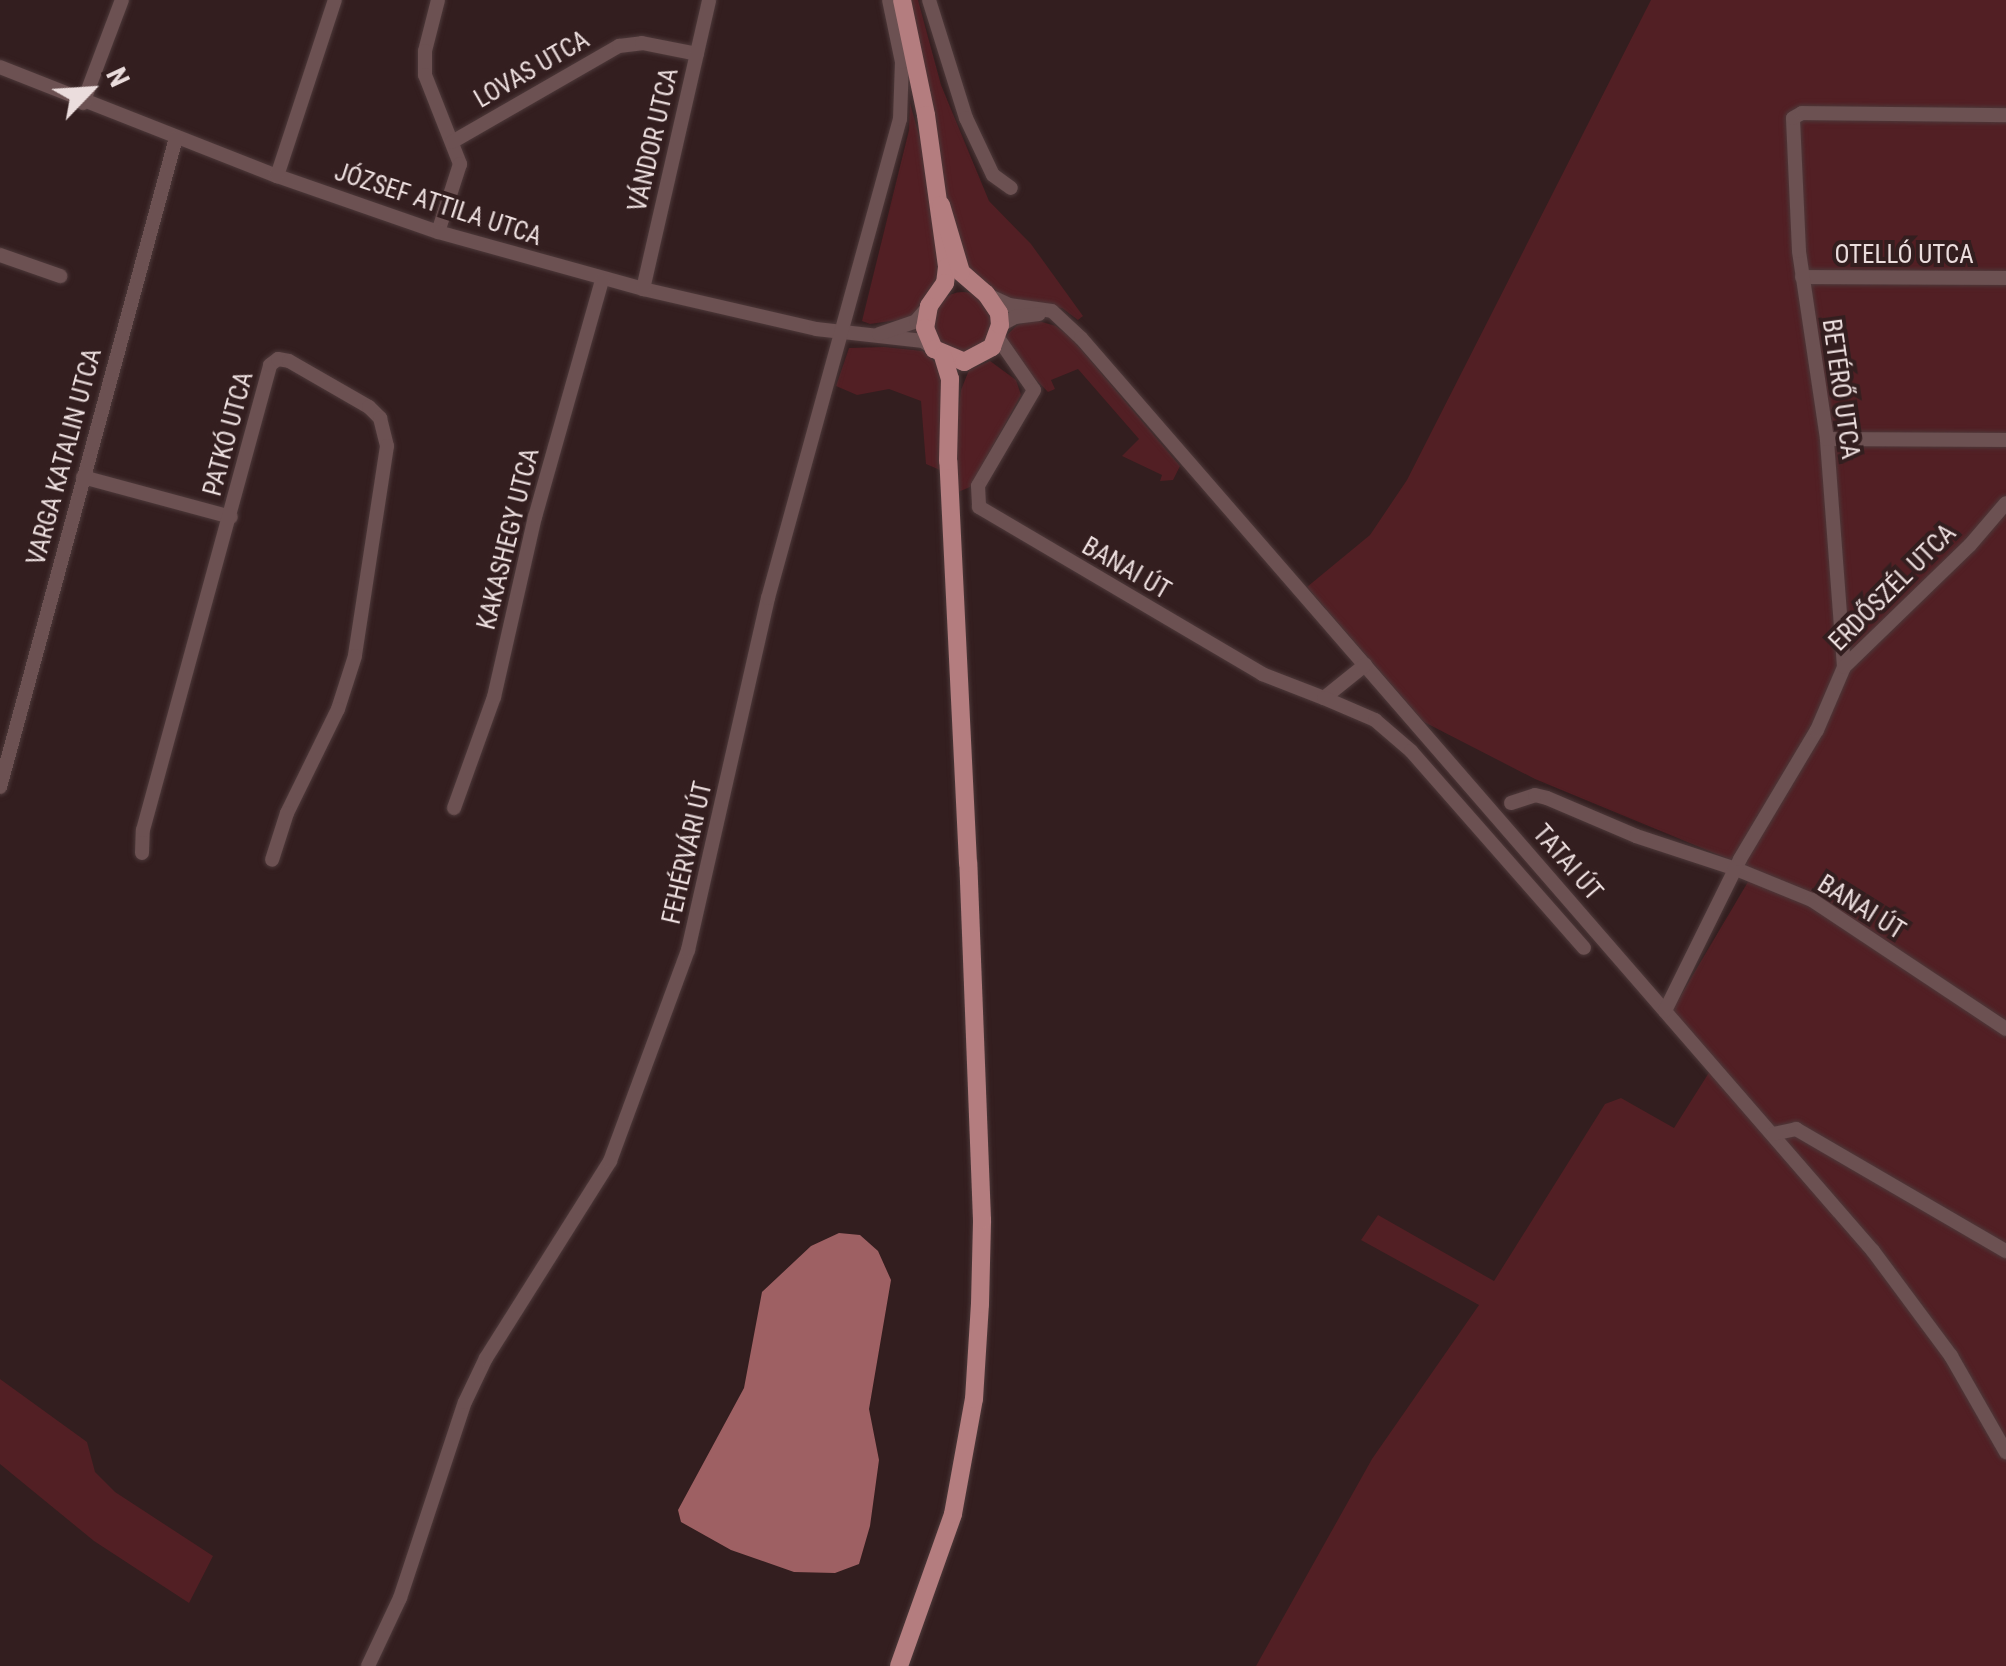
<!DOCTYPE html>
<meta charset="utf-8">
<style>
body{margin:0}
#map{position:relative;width:2006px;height:1666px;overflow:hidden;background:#331e1f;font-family:"Roboto Condensed",sans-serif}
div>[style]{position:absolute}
.green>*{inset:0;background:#521f24}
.round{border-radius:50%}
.water>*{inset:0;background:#9e6063}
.roads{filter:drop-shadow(0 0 2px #4d393a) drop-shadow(0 0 2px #4d393a)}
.minor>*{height:14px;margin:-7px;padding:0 7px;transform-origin:7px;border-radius:7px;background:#6c5152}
.major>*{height:18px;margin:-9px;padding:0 9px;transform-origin:9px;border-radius:9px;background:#b47d7f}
span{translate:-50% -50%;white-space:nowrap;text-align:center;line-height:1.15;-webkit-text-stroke:8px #331e1f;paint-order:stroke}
.street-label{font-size:25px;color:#ebdddd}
.north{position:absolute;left:40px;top:40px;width:100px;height:100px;-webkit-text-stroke:8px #331e1f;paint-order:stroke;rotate:65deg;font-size:28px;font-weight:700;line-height:40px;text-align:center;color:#ebdddd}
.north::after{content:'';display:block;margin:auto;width:35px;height:45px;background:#ebdddd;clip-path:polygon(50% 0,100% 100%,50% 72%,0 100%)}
</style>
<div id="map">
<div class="green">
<div style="clip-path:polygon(908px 0,918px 0,941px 85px,989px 201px,1031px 244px,1083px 316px,1078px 320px,1062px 308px,1014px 302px,969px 274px,950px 215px)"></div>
<div style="clip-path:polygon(1651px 0,2006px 0,2006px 1666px,1256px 1666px,1372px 1459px,1479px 1305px,1361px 1240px,1378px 1215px,1494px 1281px,1605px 1104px,1621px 1098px,1674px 1128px,1710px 1071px,1665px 1022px,1755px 870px,1535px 779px,1424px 722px,1307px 587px,1370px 535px,1407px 480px)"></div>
<div style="clip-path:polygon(910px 103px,929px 171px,940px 280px,912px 318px,870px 324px,862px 321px,909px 130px)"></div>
<div class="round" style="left:933px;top:292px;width:60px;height:60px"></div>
<div style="clip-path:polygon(1035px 320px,1056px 326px,1072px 339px,1180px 466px,1173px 480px,1160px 481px,1162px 475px,1122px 456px,1139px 439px,1078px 369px,1051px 380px,1055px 389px,1048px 392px,1013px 356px,1003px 339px,1017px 325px)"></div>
<div style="clip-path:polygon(884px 347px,923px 351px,943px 370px,947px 473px,926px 464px,921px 401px,889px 389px,857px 395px,836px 386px,849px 348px)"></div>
<div style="clip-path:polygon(990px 361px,1016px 380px,1021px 395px,970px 487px,956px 493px,953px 454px,961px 390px,969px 370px)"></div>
<div style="clip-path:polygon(0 1379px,87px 1442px,95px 1472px,115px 1492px,213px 1556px,189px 1603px,94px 1541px,0 1464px)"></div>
</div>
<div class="water">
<div style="clip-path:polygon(839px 1233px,860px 1235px,878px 1251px,891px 1280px,869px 1409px,879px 1460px,870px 1526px,859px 1564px,835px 1573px,794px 1572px,731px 1550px,681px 1522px,678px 1510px,744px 1388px,762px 1292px,811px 1246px)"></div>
</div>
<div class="roads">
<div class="minor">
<div style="left:438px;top:0;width:53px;rotate:104.3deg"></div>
<div style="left:425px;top:51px;width:24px;rotate:90deg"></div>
<div style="left:425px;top:75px;width:96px;rotate:68.5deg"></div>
<div style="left:460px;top:164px;width:71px;rotate:107.9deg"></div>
<div style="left:929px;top:0;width:124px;rotate:72.6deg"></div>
<div style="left:966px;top:118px;width:63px;rotate:64.7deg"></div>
<div style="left:993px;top:175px;width:22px;rotate:36deg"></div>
<div style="left:0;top:67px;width:298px;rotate:21.5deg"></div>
<div style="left:277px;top:176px;width:170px;rotate:19.2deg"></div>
<div style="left:438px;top:232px;width:213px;rotate:15.5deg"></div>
<div style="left:643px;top:289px;width:178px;rotate:13deg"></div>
<div style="left:816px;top:329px;width:108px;rotate:6.4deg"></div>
<div style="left:923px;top:341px;width:12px;rotate:35deg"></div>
<div style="left:83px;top:103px;width:110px;rotate:-69.3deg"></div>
<div style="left:452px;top:142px;width:193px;rotate:-29.9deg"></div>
<div style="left:619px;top:46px;width:23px;rotate:-7deg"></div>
<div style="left:642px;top:43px;width:56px;rotate:11.3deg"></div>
<div style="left:277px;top:176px;width:185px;rotate:-71.8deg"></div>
<div style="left:0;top:255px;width:64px;rotate:19.3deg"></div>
<div style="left:1802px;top:277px;width:204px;rotate:0.3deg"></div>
<div style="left:643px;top:289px;width:296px;rotate:-77.1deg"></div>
<div style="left:990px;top:296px;width:21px;rotate:25deg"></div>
<div style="left:1009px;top:305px;width:43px;rotate:7.9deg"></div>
<div style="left:1052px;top:311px;width:40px;rotate:43deg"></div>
<div style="left:1081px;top:338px;width:1209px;rotate:49.06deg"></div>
<div style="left:1873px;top:1251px;width:131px;rotate:53.4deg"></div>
<div style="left:1951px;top:1356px;width:111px;rotate:60.2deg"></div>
<div style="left:1000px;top:325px;width:17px;rotate:-28deg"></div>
<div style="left:1015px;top:317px;width:24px;rotate:-7deg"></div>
<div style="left:879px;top:334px;width:39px;rotate:-19deg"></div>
<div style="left:916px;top:321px;width:18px;rotate:-49deg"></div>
<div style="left:998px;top:338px;width:63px;rotate:55.3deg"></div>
<div style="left:1034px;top:390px;width:111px;rotate:120.3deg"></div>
<div style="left:978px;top:486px;width:21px;rotate:87deg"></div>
<div style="left:979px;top:507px;width:329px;rotate:30.5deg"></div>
<div style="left:1262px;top:674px;width:66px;rotate:21.2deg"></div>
<div style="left:1324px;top:698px;width:53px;rotate:-38.8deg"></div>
<div style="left:1827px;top:439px;width:179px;rotate:0.3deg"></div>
<div style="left:83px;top:477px;width:153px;rotate:15.1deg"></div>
<div style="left:1844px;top:667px;width:229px;rotate:-94.3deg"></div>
<div style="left:1827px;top:439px;width:190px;rotate:-98.5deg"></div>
<div style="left:1799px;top:251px;width:133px;rotate:-92.6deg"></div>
<div style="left:1793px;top:118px;width:10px;rotate:-29deg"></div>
<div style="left:1802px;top:113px;width:204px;rotate:0.6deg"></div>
<div style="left:1324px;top:698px;width:56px;rotate:23.3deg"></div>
<div style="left:1375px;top:720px;width:48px;rotate:40.7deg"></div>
<div style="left:1411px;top:751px;width:262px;rotate:48.7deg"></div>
<div style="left:0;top:787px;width:672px;rotate:-74.83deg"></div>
<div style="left:1511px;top:803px;width:25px;rotate:-18deg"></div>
<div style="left:1535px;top:795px;width:12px;rotate:14deg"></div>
<div style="left:1547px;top:798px;width:97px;rotate:23.1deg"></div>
<div style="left:1636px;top:836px;width:105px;rotate:18.3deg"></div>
<div style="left:1736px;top:869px;width:82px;rotate:22.2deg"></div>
<div style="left:1812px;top:900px;width:233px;rotate:33.6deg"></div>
<div style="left:454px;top:808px;width:118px;rotate:-70.2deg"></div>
<div style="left:494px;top:697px;width:185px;rotate:-77.2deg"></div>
<div style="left:535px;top:517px;width:246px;rotate:-74.2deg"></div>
<div style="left:142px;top:853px;width:23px;rotate:-88deg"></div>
<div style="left:143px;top:830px;width:482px;rotate:-74.7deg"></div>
<div style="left:270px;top:365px;width:10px;rotate:-37deg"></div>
<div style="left:278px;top:359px;width:11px;rotate:10deg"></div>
<div style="left:289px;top:361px;width:92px;rotate:29.9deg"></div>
<div style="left:369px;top:407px;width:16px;rotate:45deg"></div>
<div style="left:380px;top:418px;width:29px;rotate:76deg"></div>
<div style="left:387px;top:446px;width:212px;rotate:98.7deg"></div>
<div style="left:355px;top:656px;width:56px;rotate:107.8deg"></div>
<div style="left:338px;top:709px;width:116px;rotate:116.1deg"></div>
<div style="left:287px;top:813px;width:49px;rotate:107.7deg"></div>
<div style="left:1665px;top:1011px;width:169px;rotate:-63.7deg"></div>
<div style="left:1740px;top:859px;width:150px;rotate:-59.2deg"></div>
<div style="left:1817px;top:730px;width:69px;rotate:-66.8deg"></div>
<div style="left:1844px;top:667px;width:175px;rotate:-44.1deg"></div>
<div style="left:1970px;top:545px;width:55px;rotate:-49.4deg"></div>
<div style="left:1773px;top:1134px;width:24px;rotate:-12deg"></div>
<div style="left:1796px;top:1129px;width:243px;rotate:30.2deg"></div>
<div style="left:368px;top:1666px;width:75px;rotate:-64.8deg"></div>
<div style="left:400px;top:1598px;width:206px;rotate:-71.7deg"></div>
<div style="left:465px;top:1402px;width:49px;rotate:-64.5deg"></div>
<div style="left:486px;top:1358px;width:233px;rotate:-57.8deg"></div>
<div style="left:610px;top:1161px;width:225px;rotate:-69.7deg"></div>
<div style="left:688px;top:950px;width:361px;rotate:-77.2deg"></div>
<div style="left:768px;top:598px;width:497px;rotate:-74.6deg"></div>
<div style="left:900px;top:119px;width:57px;rotate:-88deg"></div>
<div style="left:902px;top:62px;width:63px;rotate:-101.8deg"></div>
</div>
<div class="major">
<div style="left:902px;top:0;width:117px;rotate:78.2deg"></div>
<div style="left:926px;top:115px;width:153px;rotate:82.1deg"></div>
<div style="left:947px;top:267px;width:16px;rotate:97deg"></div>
<div style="left:945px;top:283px;width:28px;rotate:125deg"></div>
<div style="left:929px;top:306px;width:22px;rotate:100deg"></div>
<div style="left:925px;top:328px;width:23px;rotate:67deg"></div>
<div style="left:934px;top:349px;width:33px;rotate:23deg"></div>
<div style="left:964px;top:362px;width:32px;rotate:-28deg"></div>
<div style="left:992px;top:347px;width:23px;rotate:-70deg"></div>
<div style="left:1000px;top:325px;width:12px;rotate:-95deg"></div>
<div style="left:999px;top:313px;width:23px;rotate:-124deg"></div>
<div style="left:986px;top:294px;width:33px;rotate:-139deg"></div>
<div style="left:961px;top:272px;width:70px;rotate:-106.6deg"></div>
<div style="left:899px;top:1666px;width:161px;rotate:-70.4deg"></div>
<div style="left:953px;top:1514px;width:117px;rotate:-79.7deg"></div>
<div style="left:974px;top:1399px;width:95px;rotate:-86.4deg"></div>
<div style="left:980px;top:1304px;width:84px;rotate:-88.6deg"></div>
<div style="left:982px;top:1220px;width:357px;rotate:-92.2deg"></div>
<div style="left:968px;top:863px;width:402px;rotate:-92.8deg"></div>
<div style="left:948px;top:461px;width:82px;rotate:-88.6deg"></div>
<div style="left:950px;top:379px;width:24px;rotate:-107deg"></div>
</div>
</div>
<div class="street-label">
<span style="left:532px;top:70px;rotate:-30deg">LOVAS UTCA</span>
<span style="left:654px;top:140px;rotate:-77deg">VÁNDOR UTCA</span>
<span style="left:438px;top:205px;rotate:18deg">JÓZSEF ATTILA UTCA</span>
<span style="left:1904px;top:255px">OTELLÓ UTCA</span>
<span style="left:1840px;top:389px;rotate:82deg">BETÉRŐ UTCA</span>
<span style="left:229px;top:434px;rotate:-75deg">PATKÓ UTCA</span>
<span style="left:65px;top:457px;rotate:-75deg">VARGA KATALIN UTCA</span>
<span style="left:509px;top:539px;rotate:-76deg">KAKASHEGY UTCA</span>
<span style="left:1126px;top:569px;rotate:30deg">BANAI ÚT</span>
<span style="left:1893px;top:588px;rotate:-45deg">ERDŐSZÉL UTCA</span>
<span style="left:688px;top:853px;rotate:-77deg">FEHÉRVÁRI ÚT</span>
<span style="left:1567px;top:863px;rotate:49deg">TATAI ÚT</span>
<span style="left:1861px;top:908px;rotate:32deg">BANAI ÚT</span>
</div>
<div class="north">N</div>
</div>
